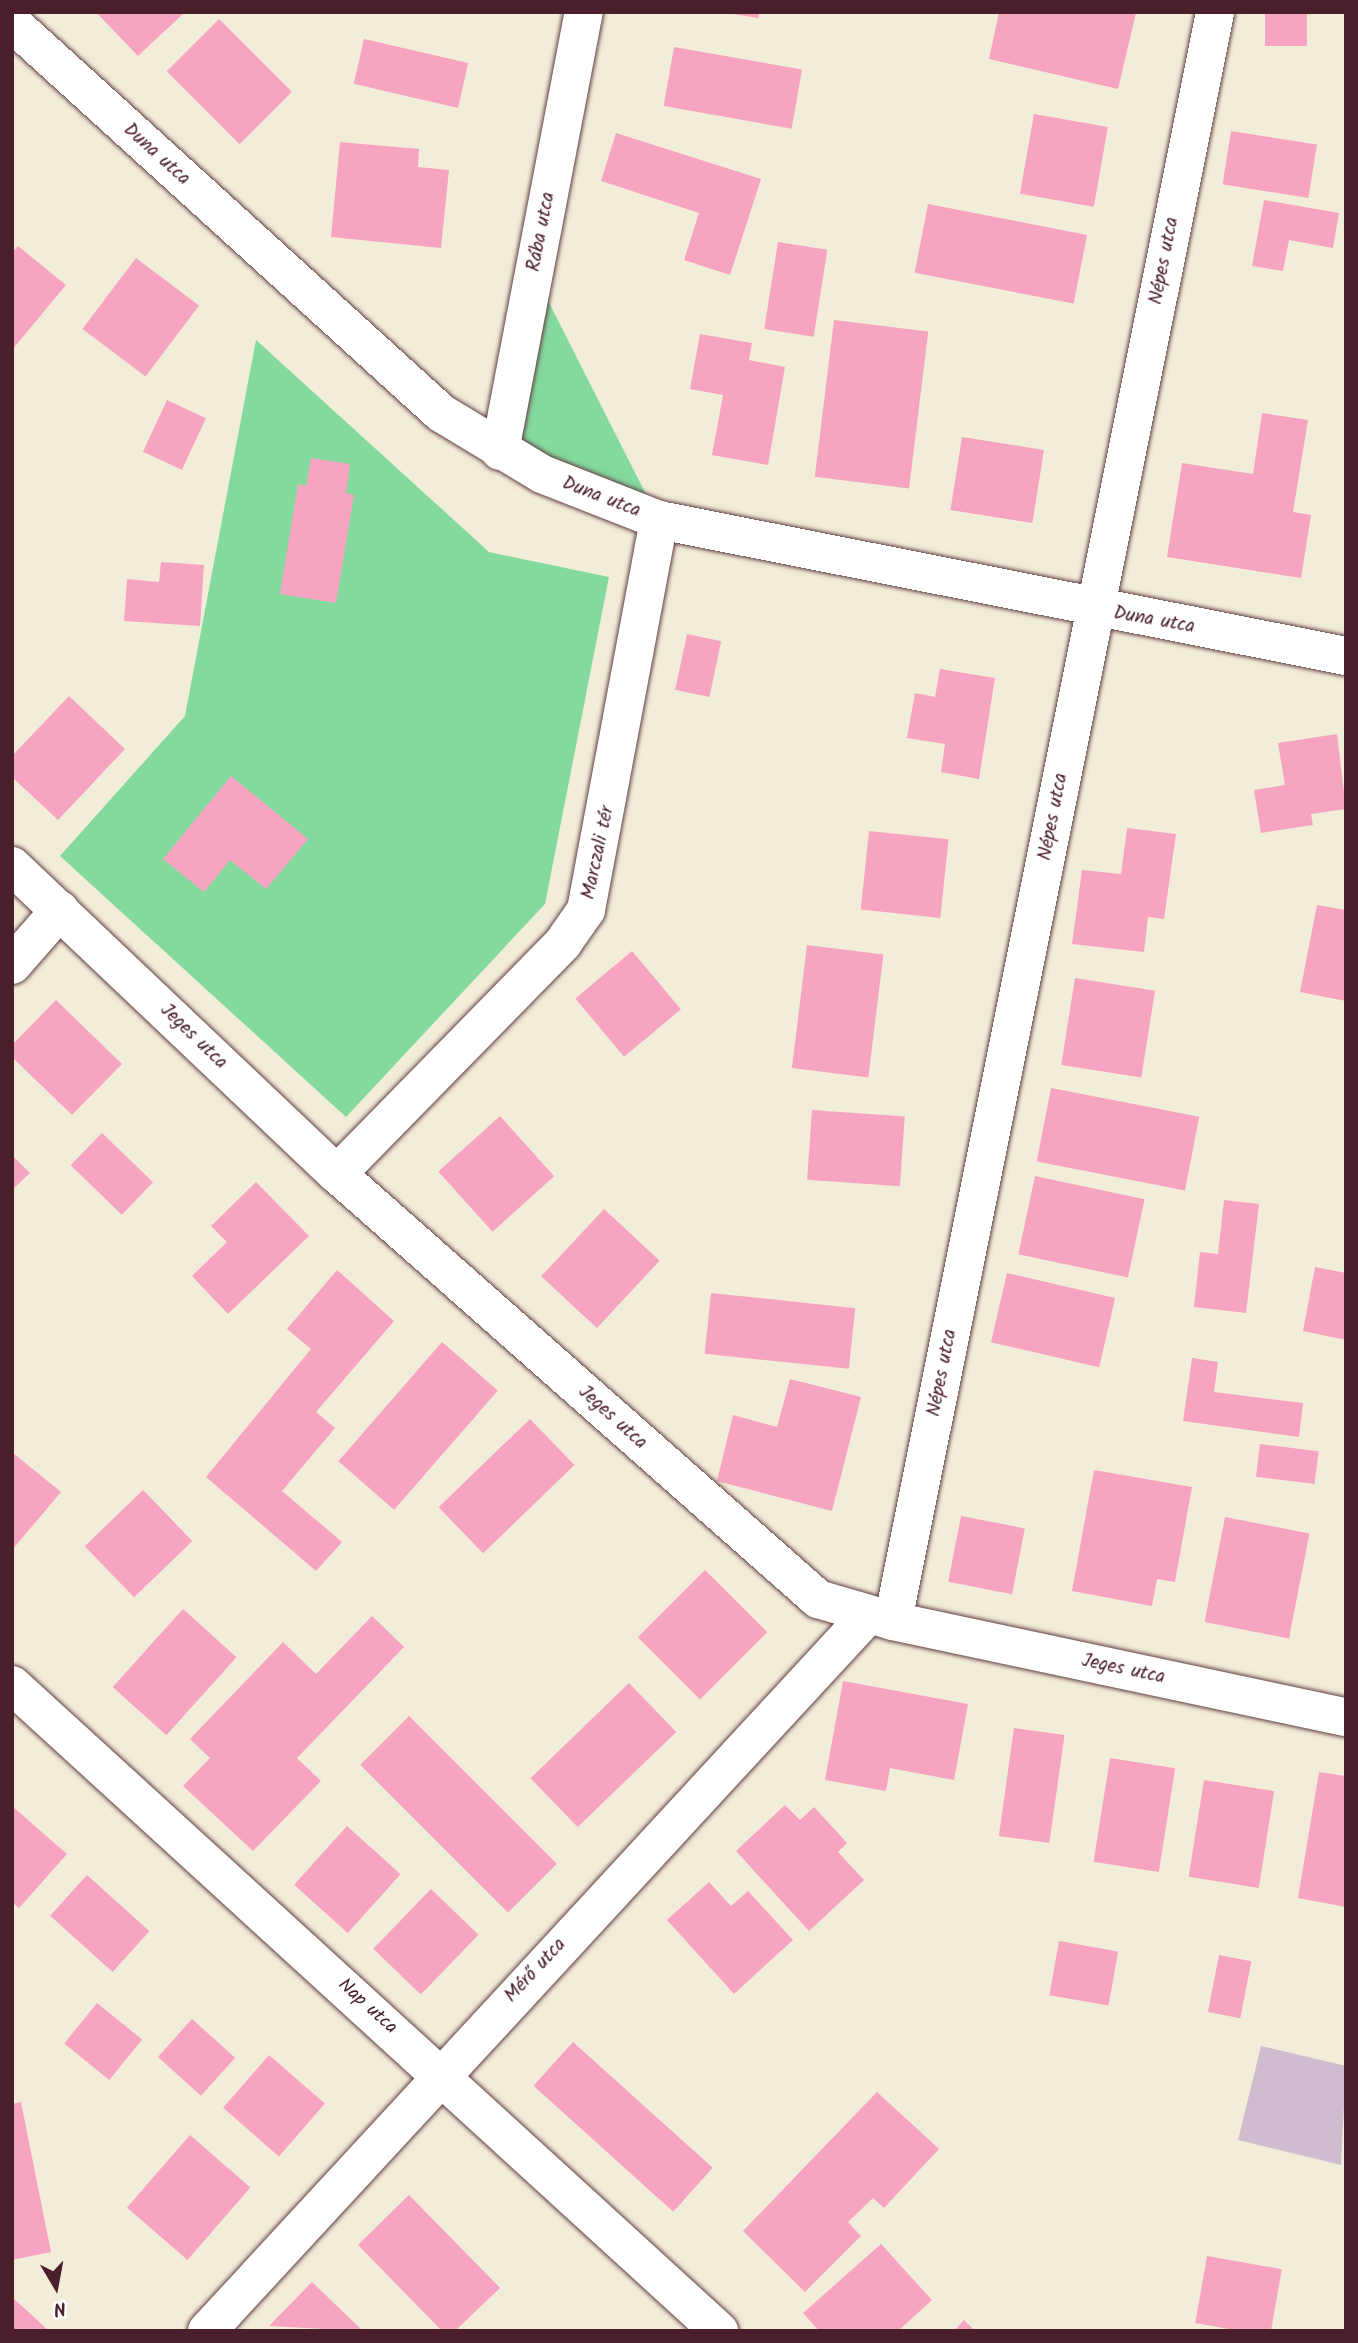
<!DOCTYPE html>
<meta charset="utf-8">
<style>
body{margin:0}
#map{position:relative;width:1358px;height:2343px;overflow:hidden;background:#f2edd8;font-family:Kalam,sans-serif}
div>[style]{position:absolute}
.industrial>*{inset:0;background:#cfbdcf}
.green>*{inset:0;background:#84d99d}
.building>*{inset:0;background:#f6a4c2;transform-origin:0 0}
.roads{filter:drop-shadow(0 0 2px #633e45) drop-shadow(0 0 2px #633e45)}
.minor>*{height:38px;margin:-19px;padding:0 19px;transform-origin:19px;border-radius:19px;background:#fff}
span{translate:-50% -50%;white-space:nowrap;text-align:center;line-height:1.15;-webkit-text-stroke:5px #fff;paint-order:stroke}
.street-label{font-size:19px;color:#4a1f2b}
.frame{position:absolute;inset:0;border:14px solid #4a1f2b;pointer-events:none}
.north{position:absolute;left:21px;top:2252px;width:70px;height:70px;-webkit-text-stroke:5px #fff;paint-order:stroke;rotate:170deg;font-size:19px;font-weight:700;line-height:28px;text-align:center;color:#4a1f2b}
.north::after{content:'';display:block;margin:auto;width:24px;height:32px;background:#4a1f2b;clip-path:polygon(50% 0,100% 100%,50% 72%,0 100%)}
</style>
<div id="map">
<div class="industrial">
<div style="clip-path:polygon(1261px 2046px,1346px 2066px,1341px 2165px,1238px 2140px)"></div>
</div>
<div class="green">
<div style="clip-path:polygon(534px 273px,659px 520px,500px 451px)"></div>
<div style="clip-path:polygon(256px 340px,489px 552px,609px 577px,545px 904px,346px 1117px,60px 856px,185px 716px)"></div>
</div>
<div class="building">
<div style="clip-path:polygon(96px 12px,185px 12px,138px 56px)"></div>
<div style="clip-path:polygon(721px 12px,759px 12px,758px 18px)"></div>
<div style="clip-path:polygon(999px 12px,1136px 13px,1118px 89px,989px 59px)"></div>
<div style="left:1265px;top:12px;width:42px;height:34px"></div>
<div style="left:219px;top:19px;width:103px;height:74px;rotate:45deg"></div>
<div style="left:364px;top:39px;width:107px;height:46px;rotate:13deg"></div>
<div style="left:674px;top:47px;width:130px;height:60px;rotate:10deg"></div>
<div style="left:1034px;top:114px;width:75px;height:81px;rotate:10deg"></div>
<div style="left:1231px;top:131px;width:87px;height:54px;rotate:9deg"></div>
<div style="clip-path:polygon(616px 133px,761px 179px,730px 275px,684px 260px,699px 213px,601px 181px)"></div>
<div style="clip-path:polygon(340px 142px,419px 149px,418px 167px,449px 170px,441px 248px,331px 237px)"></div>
<div style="clip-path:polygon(1264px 200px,1339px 213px,1333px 248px,1289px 240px,1283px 271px,1252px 266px)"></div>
<div style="left:928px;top:204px;width:162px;height:70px;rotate:11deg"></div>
<div style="left:778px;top:242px;width:50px;height:88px;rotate:9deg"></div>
<div style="clip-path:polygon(18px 246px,66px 285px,12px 350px,12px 253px)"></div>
<div style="left:136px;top:258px;width:79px;height:89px;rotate:37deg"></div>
<div style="left:834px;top:320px;width:95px;height:158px;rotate:7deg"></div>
<div style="clip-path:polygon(700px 334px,752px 343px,749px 360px,785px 367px,768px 465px,712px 455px,723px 395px,690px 389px)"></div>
<div style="left:167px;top:400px;width:43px;height:57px;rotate:25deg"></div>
<div style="clip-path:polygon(1262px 413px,1308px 420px,1293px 512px,1311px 515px,1301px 578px,1167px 557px,1182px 463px,1253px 474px)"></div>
<div style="left:962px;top:437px;width:83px;height:74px;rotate:9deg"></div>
<div style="clip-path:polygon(311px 458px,350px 464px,346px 493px,354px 495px,336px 603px,280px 594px,298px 484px,306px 486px)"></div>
<div style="clip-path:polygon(161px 562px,204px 565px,200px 626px,124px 621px,127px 579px,159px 582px)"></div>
<div style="left:687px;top:634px;width:35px;height:57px;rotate:12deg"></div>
<div style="clip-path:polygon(940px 669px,995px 678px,979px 779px,941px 772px,945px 744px,907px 738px,915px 693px,935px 697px)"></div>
<div style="clip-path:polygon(69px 696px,125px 749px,58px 820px,12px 777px,12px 756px)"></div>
<div style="clip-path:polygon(1337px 734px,1346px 809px,1311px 814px,1313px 825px,1261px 833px,1254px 790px,1285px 785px,1278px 743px)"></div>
<div style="clip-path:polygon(231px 776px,308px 839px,266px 889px,230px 860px,204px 892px,163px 859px)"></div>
<div style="clip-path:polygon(1127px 828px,1176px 834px,1164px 919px,1148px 917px,1144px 952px,1072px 944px,1082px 870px,1121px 874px)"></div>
<div style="left:869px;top:831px;width:80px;height:79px;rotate:6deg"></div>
<div style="clip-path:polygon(1317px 905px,1346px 910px,1346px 1001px,1300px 992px)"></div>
<div style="left:807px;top:945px;width:77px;height:124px;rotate:7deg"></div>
<div style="left:632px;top:951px;width:76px;height:74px;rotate:50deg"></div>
<div style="left:1075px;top:978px;width:81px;height:88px;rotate:9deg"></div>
<div style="clip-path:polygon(56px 1000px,122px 1064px,72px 1115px,12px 1057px,12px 1045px)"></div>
<div style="left:1051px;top:1088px;width:151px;height:75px;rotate:11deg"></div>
<div style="left:812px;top:1110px;width:93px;height:70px;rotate:4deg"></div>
<div style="left:500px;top:1116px;width:81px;height:83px;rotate:48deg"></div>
<div style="left:102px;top:1133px;width:71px;height:45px;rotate:44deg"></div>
<div style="clip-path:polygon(12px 1155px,30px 1173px,12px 1190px)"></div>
<div style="left:1035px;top:1176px;width:112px;height:80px;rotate:12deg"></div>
<div style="clip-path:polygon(256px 1182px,309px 1236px,228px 1314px,192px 1276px,227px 1242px,211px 1226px)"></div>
<div style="clip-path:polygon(1224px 1200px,1259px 1204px,1246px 1313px,1194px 1307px,1200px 1252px,1218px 1254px)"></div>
<div style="left:604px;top:1209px;width:76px;height:92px;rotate:43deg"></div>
<div style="clip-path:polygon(1315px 1267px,1346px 1273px,1346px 1340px,1303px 1331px)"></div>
<div style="clip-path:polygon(337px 1270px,394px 1321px,316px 1412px,335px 1428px,282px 1491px,342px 1542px,316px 1571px,206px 1477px,311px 1349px,287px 1329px)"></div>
<div style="left:1007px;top:1273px;width:111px;height:71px;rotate:13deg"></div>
<div style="left:711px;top:1293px;width:145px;height:61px;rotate:6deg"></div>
<div style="left:442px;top:1342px;width:74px;height:158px;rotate:41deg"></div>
<div style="clip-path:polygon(1192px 1358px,1218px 1362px,1214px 1392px,1303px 1403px,1299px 1437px,1183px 1421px)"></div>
<div style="clip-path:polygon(790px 1379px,861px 1397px,832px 1511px,717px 1481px,733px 1415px,777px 1427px)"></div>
<div style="left:530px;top:1419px;width:64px;height:127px;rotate:46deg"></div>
<div style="left:1260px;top:1444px;width:59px;height:33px;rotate:7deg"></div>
<div style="clip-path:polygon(12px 1452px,61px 1492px,12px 1550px)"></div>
<div style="clip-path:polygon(1094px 1470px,1192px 1487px,1175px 1582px,1157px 1579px,1152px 1606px,1072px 1591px)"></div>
<div style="left:143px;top:1490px;width:71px;height:81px;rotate:46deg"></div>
<div style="left:961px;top:1516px;width:65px;height:67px;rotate:11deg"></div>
<div style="left:1225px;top:1517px;width:86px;height:107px;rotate:11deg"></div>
<div style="left:705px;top:1570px;width:88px;height:95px;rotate:45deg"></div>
<div style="left:183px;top:1609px;width:72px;height:105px;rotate:42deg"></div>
<div style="clip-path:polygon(372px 1616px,404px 1647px,297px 1758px,321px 1781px,253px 1851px,183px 1786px,210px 1758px,190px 1739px,283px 1642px,316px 1674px)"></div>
<div style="clip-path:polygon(843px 1681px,968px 1704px,954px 1780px,890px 1768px,886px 1791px,825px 1780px)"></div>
<div style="left:629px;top:1683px;width:68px;height:137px;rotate:46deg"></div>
<div style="left:409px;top:1716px;width:209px;height:69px;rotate:45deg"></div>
<div style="left:1014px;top:1728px;width:51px;height:109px;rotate:8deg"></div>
<div style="left:1110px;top:1758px;width:66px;height:105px;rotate:9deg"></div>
<div style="clip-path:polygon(1319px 1772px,1346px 1776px,1346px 1907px,1298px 1898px)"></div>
<div style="left:1204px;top:1780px;width:71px;height:98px;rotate:9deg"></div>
<div style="clip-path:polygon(785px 1805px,800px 1820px,814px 1807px,847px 1843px,838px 1852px,864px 1880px,809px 1931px,736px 1851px)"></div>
<div style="clip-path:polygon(12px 1806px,67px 1854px,19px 1908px,12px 1902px)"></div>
<div style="left:347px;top:1826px;width:72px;height:79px;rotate:42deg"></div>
<div style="left:87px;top:1875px;width:84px;height:55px;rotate:42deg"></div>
<div style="clip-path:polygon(709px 1882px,731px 1906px,748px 1891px,793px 1940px,734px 1994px,667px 1920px)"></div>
<div style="left:431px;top:1889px;width:66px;height:83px;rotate:44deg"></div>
<div style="left:1059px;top:1941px;width:60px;height:55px;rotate:10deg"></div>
<div style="left:1219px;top:1955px;width:33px;height:58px;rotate:11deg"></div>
<div style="left:97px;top:2003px;width:58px;height:52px;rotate:39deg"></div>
<div style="left:192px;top:2019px;width:58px;height:51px;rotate:42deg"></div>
<div style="left:573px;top:2042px;width:188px;height:59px;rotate:42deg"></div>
<div style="left:269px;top:2055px;width:74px;height:70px;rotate:41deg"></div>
<div style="clip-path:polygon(877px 2092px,939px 2149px,884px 2208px,873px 2198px,848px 2222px,861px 2236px,805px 2292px,743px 2231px)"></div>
<div style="clip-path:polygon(21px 2102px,51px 2252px,12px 2260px,12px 2104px)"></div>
<div style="left:190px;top:2135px;width:80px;height:96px;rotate:41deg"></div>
<div style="clip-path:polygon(409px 2195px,500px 2288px,455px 2331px,442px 2331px,358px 2245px)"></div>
<div style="clip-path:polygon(881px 2244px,932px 2300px,898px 2331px,819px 2331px,803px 2313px)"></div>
<div style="left:1207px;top:2256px;width:76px;height:68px;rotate:10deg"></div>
<div style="clip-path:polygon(312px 2282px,363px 2331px,269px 2326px)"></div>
<div style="clip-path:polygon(12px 2297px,49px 2331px,12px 2331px)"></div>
<div style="clip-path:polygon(964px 2320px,975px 2331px,954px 2331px)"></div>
</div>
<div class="roads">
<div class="minor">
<div style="left:12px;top:23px;width:580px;rotate:42.27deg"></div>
<div style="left:441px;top:413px;width:118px;rotate:31.1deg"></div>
<div style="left:542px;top:474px;width:126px;rotate:21.5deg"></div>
<div style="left:659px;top:520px;width:700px;rotate:11.2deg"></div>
<div style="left:500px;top:451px;width:447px;rotate:-79.2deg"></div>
<div style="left:12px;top:866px;width:448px;rotate:43.5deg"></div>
<div style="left:337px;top:1174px;width:642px;rotate:41.46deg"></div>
<div style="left:818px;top:1599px;width:78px;rotate:16.3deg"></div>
<div style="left:893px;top:1621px;width:463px;rotate:12deg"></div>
<div style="left:12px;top:965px;width:73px;rotate:-48.9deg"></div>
<div style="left:337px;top:1174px;width:323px;rotate:-45.6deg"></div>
<div style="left:563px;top:943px;width:40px;rotate:-55.1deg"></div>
<div style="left:586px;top:910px;width:397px;rotate:-79.4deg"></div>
<div style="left:893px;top:1621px;width:1641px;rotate:-78.68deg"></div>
<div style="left:12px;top:1685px;width:958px;rotate:42.42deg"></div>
<div style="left:207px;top:2331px;width:974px;rotate:-47.29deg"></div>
</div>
</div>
<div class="street-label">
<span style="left:156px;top:155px;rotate:42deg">Duna utca</span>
<span style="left:542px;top:232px;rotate:-79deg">Rába utca</span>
<span style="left:1165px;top:261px;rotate:-79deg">Népes utca</span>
<span style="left:601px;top:498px;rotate:21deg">Duna utca</span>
<span style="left:1154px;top:621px;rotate:10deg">Duna utca</span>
<span style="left:1054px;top:817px;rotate:-79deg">Népes utca</span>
<span style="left:599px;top:853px;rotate:-78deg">Marczali tér</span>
<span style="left:193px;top:1037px;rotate:44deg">Jeges utca</span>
<span style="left:943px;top:1373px;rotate:-79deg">Népes utca</span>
<span style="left:612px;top:1418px;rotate:42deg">Jeges utca</span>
<span style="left:1123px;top:1670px;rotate:12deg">Jeges utca</span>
<span style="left:536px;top:1971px;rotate:-47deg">Mérő utca</span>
<span style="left:367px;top:2007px;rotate:42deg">Nap utca</span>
</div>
<div class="frame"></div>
<div class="north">N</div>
</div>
